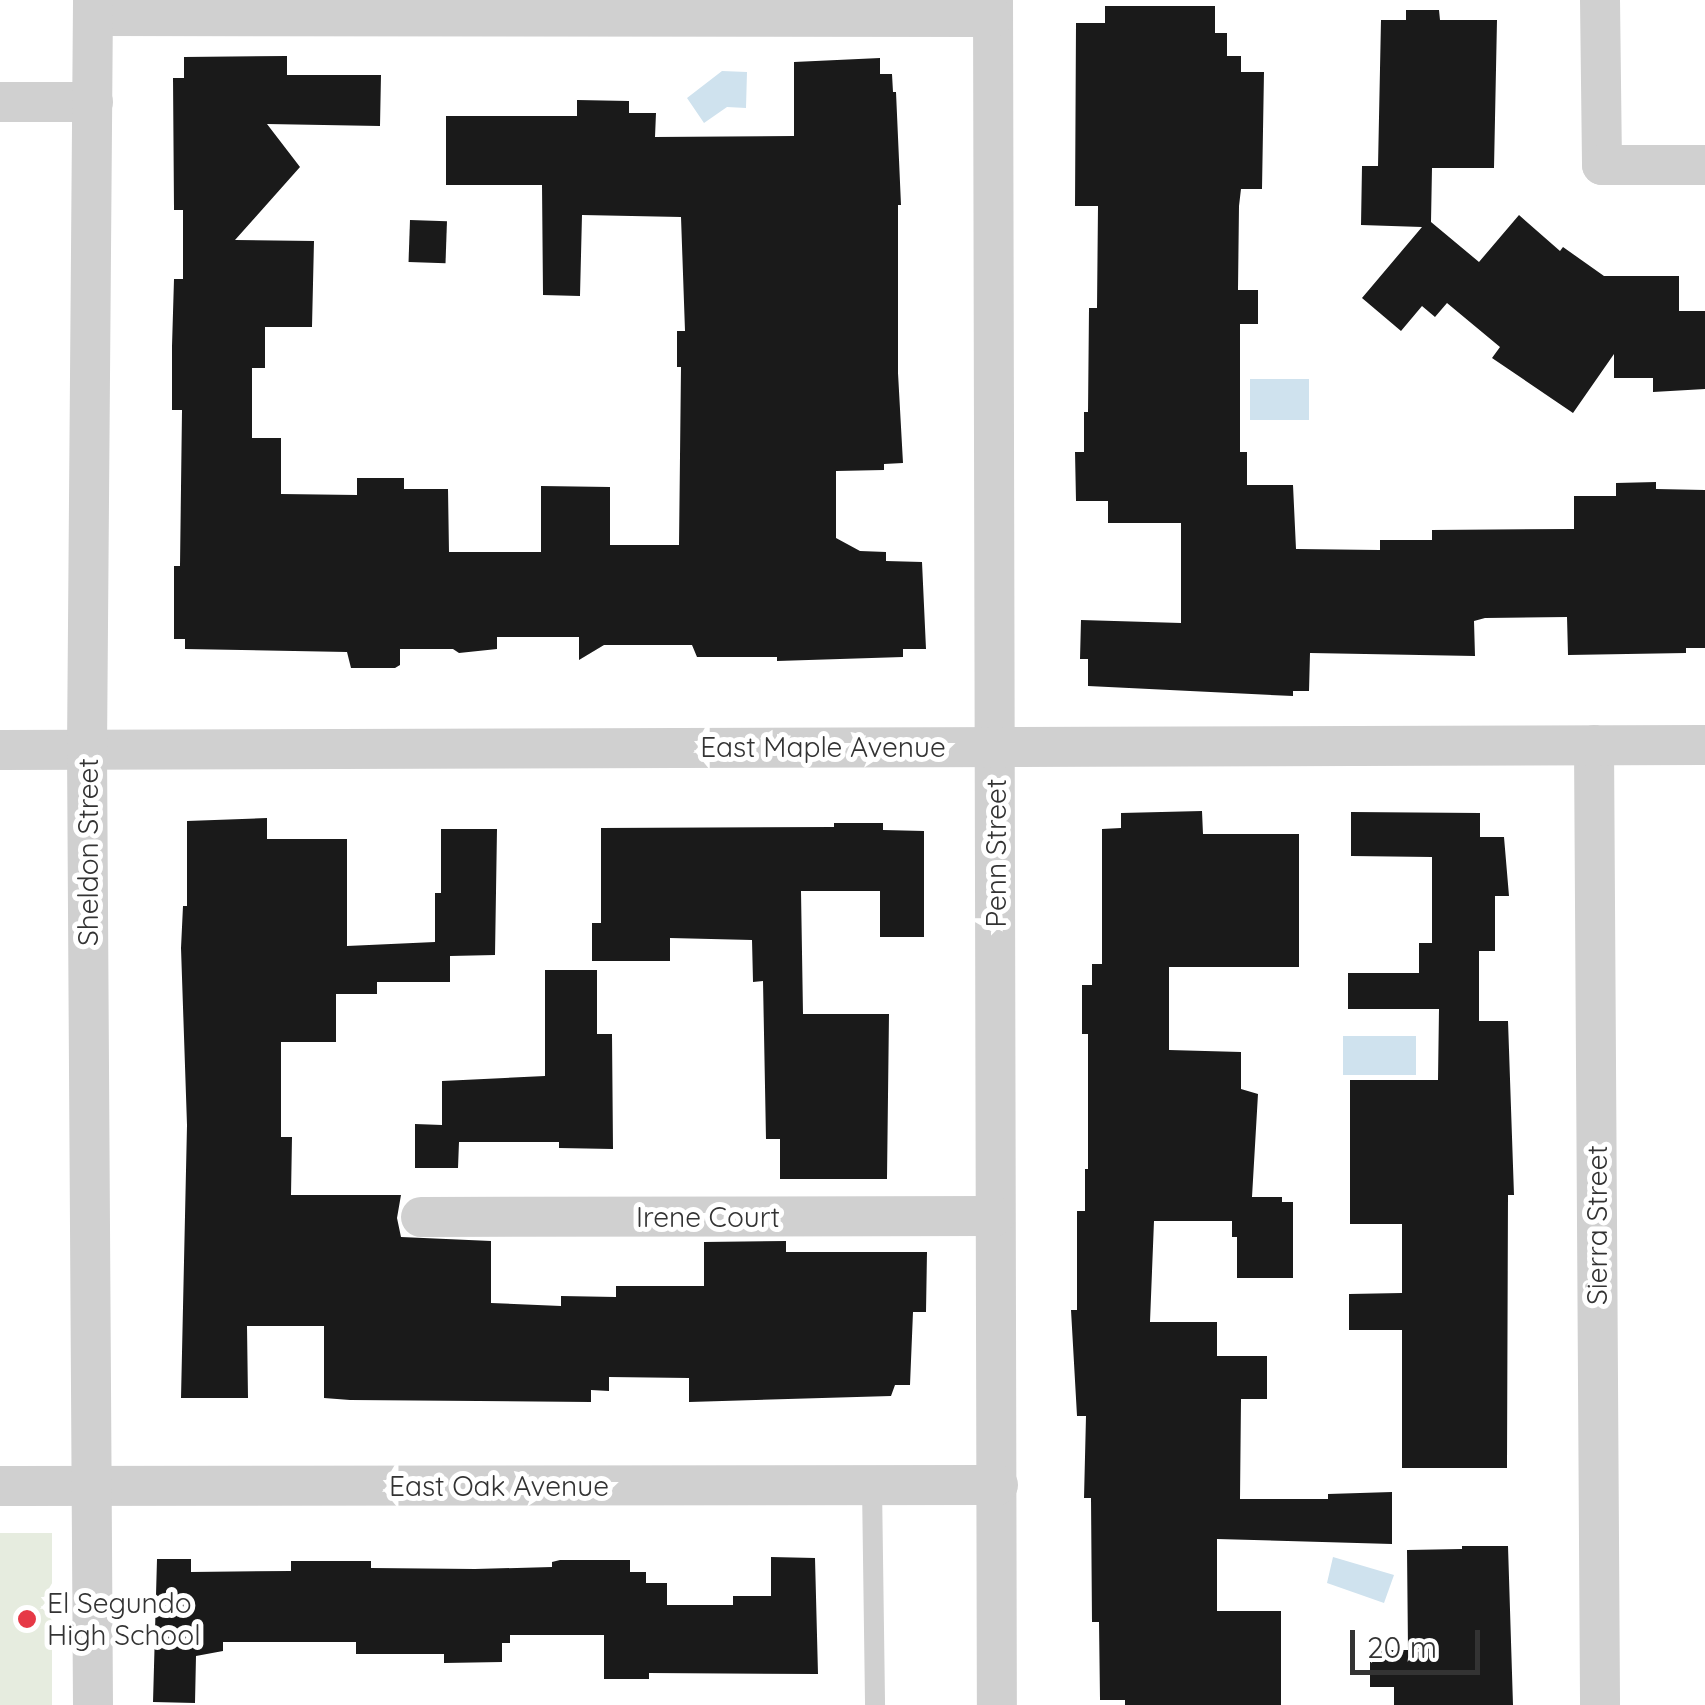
<!DOCTYPE html>
<style>
body{margin:0}
#map{position:relative;width:1705px;height:1705px;overflow:hidden;background:#fff;font-family:Quicksand,sans-serif}
div>[style]{position:absolute}
.green>*{inset:0;background:#e6ecdf;transform-origin:0 0}
.water>*{inset:0;background:#cfe2ee;transform-origin:0 0}
.building>*{inset:0;background:#1a1a1a;transform-origin:0 0}
.lane>*{height:20px;margin:-10px;padding:0 10px;transform-origin:10px;border-radius:10px;background:#d0d0d0}
.street>*{height:40px;margin:-20px;padding:0 20px;transform-origin:20px;border-radius:20px;background:#d0d0d0}
.dots>*{width:28px;height:28px;translate:-50% -50%;box-sizing:border-box;border:5px solid #fff;border-radius:50%}
span{translate:-50% -50%;white-space:nowrap;text-align:center;line-height:1.15;-webkit-text-stroke:10px #fff;paint-order:stroke}
.street-label{font-size:28px;color:#333}
.poi-label{font-size:28px;color:#333}
.left{translate:0 -50%;text-align:left}
.scale{position:absolute;left:1350px;top:1630px;width:130px;height:45px;box-sizing:border-box;border:5px solid #333;border-top:0;padding-left:12px;font-size:30px;line-height:35px;white-space:nowrap;color:#333;-webkit-text-stroke:8px #fff;paint-order:stroke}
</style>
<div id="map">
<div class="green">
<div style="left:0;top:1533px;width:52px;height:172px"></div>
</div>
<div class="water">
<div style="clip-path:polygon(722px 71px,747px 72px,746px 108px,727px 107px,704px 123px,687px 98px)"></div>
<div style="left:1250px;top:379px;width:59px;height:41px"></div>
<div style="left:1343px;top:1036px;width:73px;height:39px"></div>
<div style="clip-path:polygon(1333px 1557px,1394px 1575px,1384px 1603px,1327px 1583px)"></div>
</div>
<div class="building">
<div style="clip-path:polygon(1105px 6px,1215px 6px,1215px 33px,1227px 33px,1227px 56px,1241px 56px,1241px 72px,1264px 72px,1262px 189px,1241px 189px,1239px 206px,1238px 290px,1258px 290px,1258px 324px,1240px 324px,1240px 452px,1247px 452px,1247px 485px,1293px 485px,1296px 549px,1380px 550px,1380px 540px,1432px 540px,1432px 530px,1574px 529px,1574px 496px,1616px 496px,1616px 483px,1656px 482px,1656px 489px,1705px 490px,1705px 648px,1686px 648px,1686px 653px,1568px 655px,1567px 617px,1485px 618px,1474px 621px,1475px 656px,1310px 653px,1309px 691px,1293px 691px,1293px 696px,1088px 686px,1088px 659px,1080px 659px,1081px 620px,1181px 623px,1181px 523px,1108px 523px,1108px 501px,1076px 501px,1075px 452px,1084px 452px,1084px 412px,1088px 412px,1089px 308px,1097px 308px,1098px 206px,1075px 206px,1076px 23px,1105px 23px)"></div>
<div style="clip-path:polygon(1406px 10px,1439px 10px,1440px 20px,1497px 20px,1494px 168px,1432px 168px,1431px 222px,1479px 262px,1519px 215px,1560px 251px,1563px 247px,1604px 276px,1679px 276px,1679px 311px,1705px 311px,1705px 389px,1653px 392px,1653px 378px,1614px 378px,1614px 354px,1573px 413px,1492px 358px,1500px 347px,1447px 303px,1435px 317px,1422px 306px,1401px 331px,1362px 298px,1422px 227px,1361px 225px,1362px 166px,1378px 166px,1381px 20px,1406px 20px)"></div>
<div style="clip-path:polygon(287px 56px,287px 75px,381px 75px,380px 126px,267px 124px,300px 167px,235px 240px,314px 241px,312px 327px,265px 327px,265px 368px,252px 368px,252px 438px,281px 438px,281px 494px,357px 495px,357px 478px,404px 478px,404px 489px,448px 489px,449px 552px,541px 552px,541px 486px,610px 487px,610px 545px,679px 545px,681px 367px,677px 367px,677px 331px,685px 331px,681px 217px,582px 215px,580px 296px,543px 295px,542px 185px,446px 185px,446px 116px,577px 116px,577px 100px,629px 101px,629px 113px,656px 113px,655px 137px,794px 136px,794px 62px,880px 58px,880px 74px,892px 74px,893px 92px,896px 92px,901px 205px,898px 205px,898px 373px,903px 463px,884px 464px,884px 470px,836px 471px,836px 538px,860px 551px,886px 552px,886px 561px,922px 562px,926px 649px,903px 649px,903px 657px,777px 661px,777px 657px,697px 657px,692px 645px,604px 645px,579px 660px,579px 637px,497px 637px,497px 649px,459px 653px,453px 649px,400px 649px,400px 665px,395px 668px,351px 668px,347px 652px,185px 649px,185px 639px,174px 639px,174px 566px,180px 566px,182px 410px,172px 410px,172px 346px,174px 279px,183px 279px,183px 210px,174px 210px,173px 78px,184px 78px,184px 57px)"></div>
<div style="left:410px;top:220px;width:37px;height:42px;rotate:2deg"></div>
<div style="clip-path:polygon(1202px 811px,1203px 834px,1299px 834px,1299px 967px,1169px 967px,1169px 1050px,1241px 1052px,1241px 1089px,1258px 1094px,1252px 1197px,1282px 1197px,1282px 1202px,1293px 1202px,1293px 1278px,1237px 1278px,1237px 1237px,1232px 1237px,1232px 1221px,1154px 1221px,1150px 1322px,1217px 1322px,1217px 1356px,1267px 1356px,1267px 1399px,1241px 1399px,1240px 1499px,1328px 1499px,1328px 1494px,1392px 1492px,1392px 1544px,1217px 1539px,1217px 1611px,1281px 1611px,1281px 1705px,1125px 1705px,1125px 1700px,1100px 1700px,1099px 1622px,1092px 1622px,1091px 1498px,1084px 1498px,1086px 1416px,1077px 1416px,1071px 1310px,1077px 1310px,1077px 1211px,1085px 1211px,1085px 1169px,1088px 1169px,1088px 1034px,1082px 1034px,1082px 985px,1092px 985px,1092px 964px,1102px 964px,1102px 829px,1121px 828px,1121px 813px)"></div>
<div style="clip-path:polygon(1351px 812px,1480px 813px,1480px 837px,1504px 837px,1509px 896px,1495px 896px,1495px 951px,1479px 951px,1479px 1021px,1508px 1021px,1514px 1195px,1508px 1195px,1507px 1468px,1402px 1468px,1402px 1330px,1349px 1330px,1349px 1294px,1402px 1293px,1402px 1224px,1350px 1224px,1350px 1080px,1438px 1080px,1439px 1009px,1348px 1009px,1348px 973px,1419px 973px,1419px 943px,1432px 943px,1432px 857px,1351px 856px)"></div>
<div style="clip-path:polygon(267px 818px,267px 839px,347px 839px,347px 946px,435px 942px,435px 893px,441px 893px,441px 829px,497px 829px,495px 955px,450px 956px,450px 982px,377px 982px,377px 994px,336px 994px,336px 1042px,281px 1042px,281px 1137px,292px 1137px,291px 1195px,401px 1195px,397px 1218px,401px 1237px,491px 1241px,491px 1303px,561px 1306px,561px 1296px,616px 1297px,616px 1286px,704px 1286px,704px 1242px,786px 1241px,786px 1252px,927px 1252px,926px 1312px,913px 1312px,910px 1385px,895px 1385px,891px 1396px,689px 1402px,689px 1378px,609px 1377px,609px 1391px,591px 1390px,591px 1402px,350px 1400px,324px 1398px,324px 1326px,247px 1326px,248px 1398px,181px 1398px,187px 1125px,181px 948px,183px 906px,187px 906px,187px 821px)"></div>
<div style="clip-path:polygon(834px 823px,883px 823px,883px 830px,924px 831px,924px 937px,880px 937px,880px 891px,801px 891px,803px 1014px,889px 1014px,887px 1179px,780px 1179px,780px 1139px,766px 1139px,763px 981px,753px 982px,752px 940px,670px 938px,670px 961px,592px 961px,592px 923px,601px 923px,601px 828px,834px 827px)"></div>
<div style="clip-path:polygon(545px 970px,597px 970px,597px 1034px,612px 1034px,613px 1149px,559px 1148px,559px 1142px,459px 1142px,458px 1168px,415px 1168px,415px 1124px,442px 1125px,442px 1081px,545px 1076px)"></div>
<div style="clip-path:polygon(1462px 1546px,1508px 1546px,1513px 1705px,1394px 1705px,1394px 1687px,1370px 1687px,1370px 1650px,1408px 1650px,1407px 1550px,1462px 1549px)"></div>
<div style="clip-path:polygon(771px 1557px,815px 1558px,818px 1674px,649px 1673px,649px 1679px,604px 1679px,604px 1635px,510px 1635px,510px 1643px,502px 1643px,502px 1662px,444px 1663px,444px 1654px,356px 1654px,356px 1642px,223px 1642px,223px 1651px,196px 1656px,195px 1703px,153px 1702px,157px 1559px,191px 1559px,191px 1572px,291px 1571px,291px 1561px,371px 1561px,371px 1568px,475px 1569px,552px 1567px,552px 1562px,560px 1560px,630px 1560px,630px 1572px,646px 1572px,646px 1583px,667px 1583px,667px 1605px,733px 1605px,733px 1596px,771px 1596px)"></div>
</div>
<div class="lane">
<div style="left:872px;top:1486px;width:219px;rotate:89.2deg"></div>
</div>
<div class="street">
<div style="left:993px;top:0;width:1705px;rotate:89.87deg"></div>
<div style="left:1600px;top:0;width:165px;rotate:89.3deg"></div>
<div style="left:1602px;top:165px;width:103px"></div>
<div style="left:93px;top:16px;width:900px;rotate:0.06deg"></div>
<div style="left:0;top:102px;width:93px"></div>
<div style="left:1594px;top:745px;width:960px;rotate:89.64deg"></div>
<div style="left:0;top:750px;width:1705px;rotate:-0.17deg"></div>
<div style="left:421px;top:1217px;width:574px;rotate:-0.1deg"></div>
<div style="left:0;top:1486px;width:998px;rotate:-0.06deg"></div>
<div style="left:93px;top:1705px;width:955px;rotate:-90.36deg"></div>
<div style="left:87px;top:750px;width:750px;rotate:-89.54deg"></div>
</div>
<div class="dots">
<div style="left:27px;top:1619px;background:#e63946"></div>
</div>
<div class="street-label">
<span style="left:823px;top:747px">East Maple Avenue</span>
<span style="left:88px;top:852px;rotate:-90deg">Sheldon Street</span>
<span style="left:996px;top:853px;rotate:-90deg">Penn Street</span>
<span style="left:708px;top:1217px">Irene Court</span>
<span style="left:1597px;top:1225px;rotate:-90deg">Sierra Street</span>
<span style="left:499px;top:1486px">East Oak Avenue</span>
</div>
<div class="poi-label">
<span class="left" style="left:47px;top:1619px">El Segundo<br>High School</span>
</div>
<div class="scale">20 m</div>
</div>
